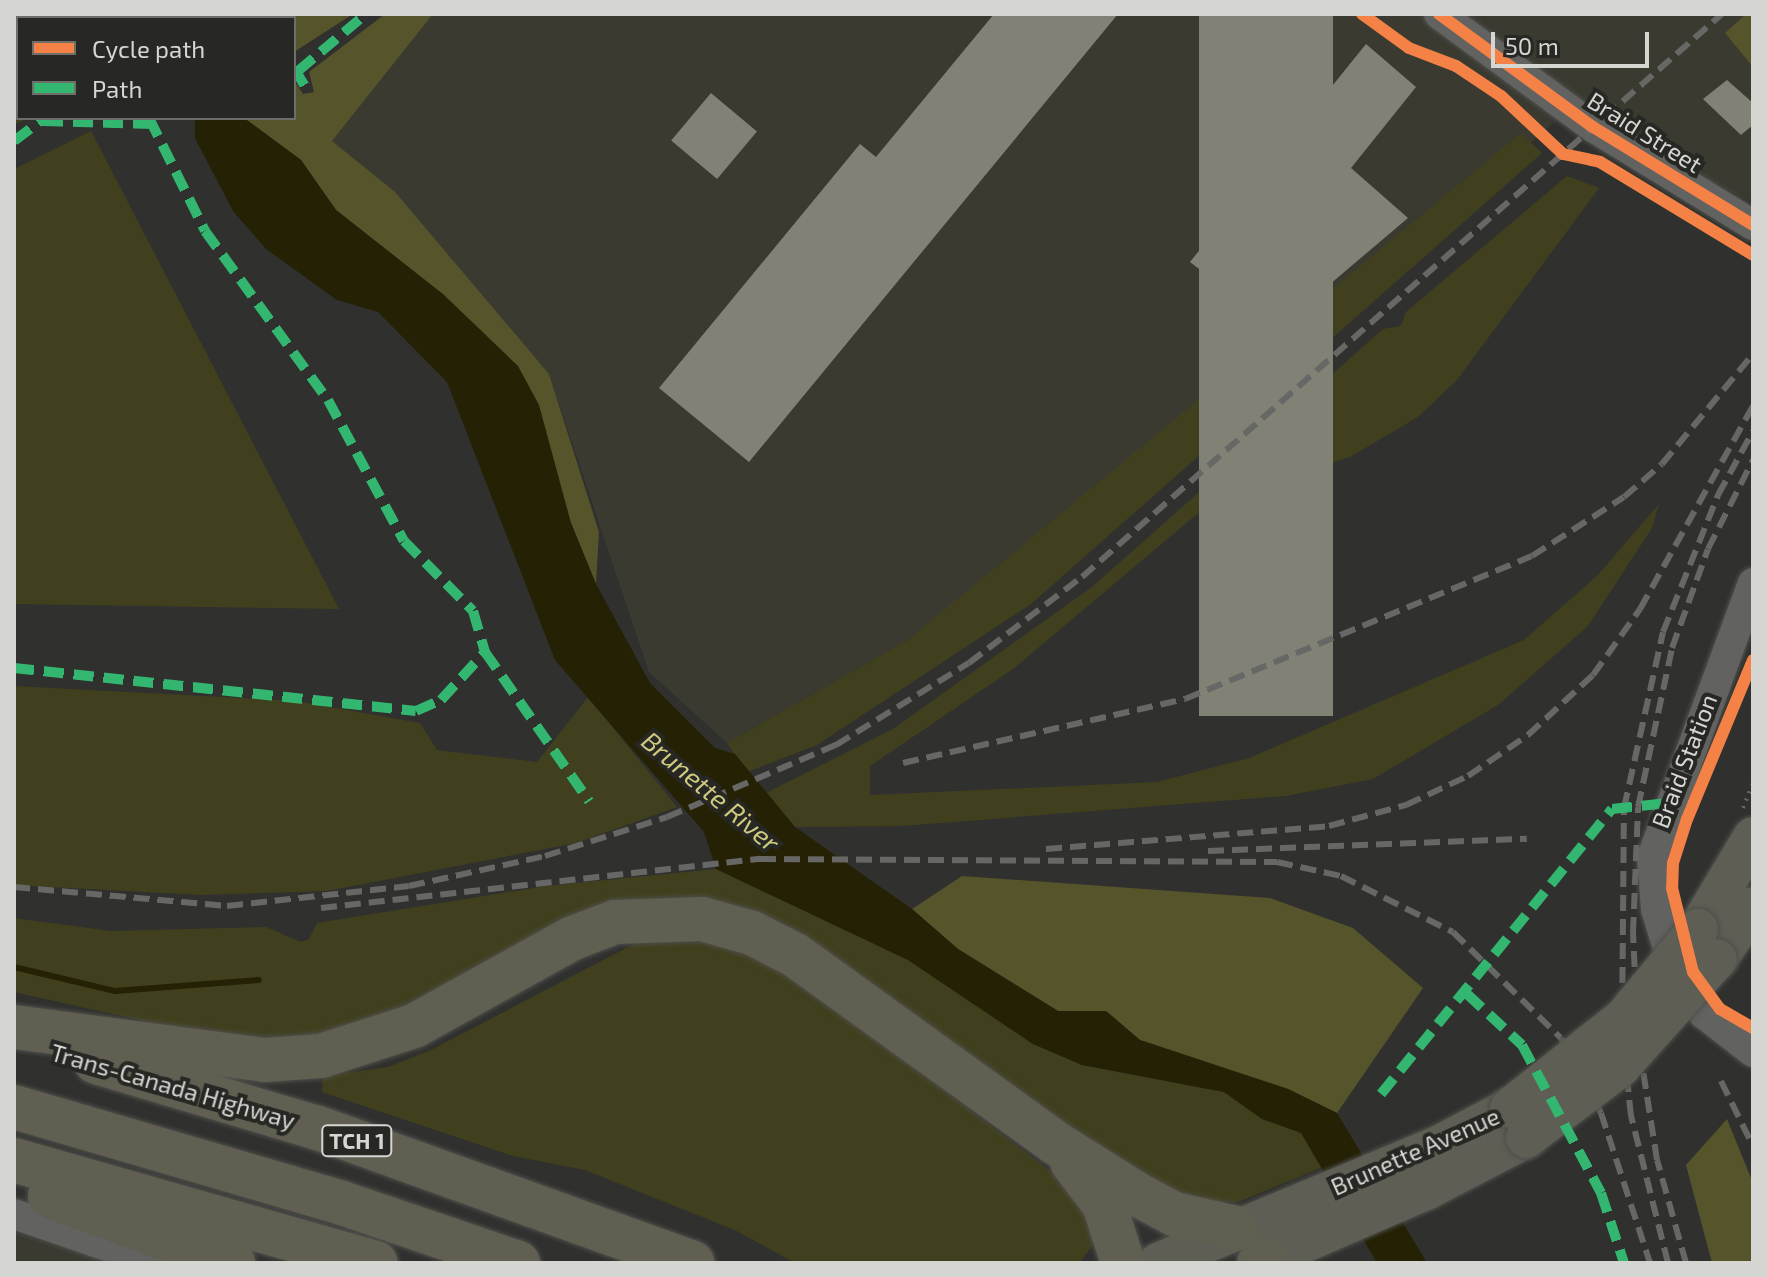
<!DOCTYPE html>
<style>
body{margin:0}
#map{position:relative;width:1767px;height:1277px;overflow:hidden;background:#30302e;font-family:"Exo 2",sans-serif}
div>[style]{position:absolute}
.built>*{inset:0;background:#3a3a31}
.green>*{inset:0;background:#41401e}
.forest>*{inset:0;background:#56542b}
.water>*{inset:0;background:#242104}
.stream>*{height:6px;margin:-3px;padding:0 3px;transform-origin:3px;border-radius:3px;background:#242104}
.building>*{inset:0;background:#818176;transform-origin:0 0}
.path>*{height:4px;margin-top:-2px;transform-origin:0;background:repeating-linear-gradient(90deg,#666664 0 2px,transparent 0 8px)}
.roads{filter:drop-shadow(0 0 2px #4e4e4b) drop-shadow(0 0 2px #4e4e4b)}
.minor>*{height:30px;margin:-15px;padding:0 15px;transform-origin:15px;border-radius:15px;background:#626260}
.major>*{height:40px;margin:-20px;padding:0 20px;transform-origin:20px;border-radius:20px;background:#5e5e55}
.highway>*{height:44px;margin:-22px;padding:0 22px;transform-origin:22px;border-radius:22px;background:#605f51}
.rail>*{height:6px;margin-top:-3px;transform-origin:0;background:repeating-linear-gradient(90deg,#676765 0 16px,transparent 0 24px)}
.bridges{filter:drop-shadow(0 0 2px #4e4e4b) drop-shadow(0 0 2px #4e4e4b)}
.major-bridge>*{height:40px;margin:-20px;padding:0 20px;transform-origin:20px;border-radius:20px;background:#5e5e55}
.quiet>*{height:10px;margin-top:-5px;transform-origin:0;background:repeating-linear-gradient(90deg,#33b770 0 20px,transparent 0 30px)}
.cycleway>*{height:12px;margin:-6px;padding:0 6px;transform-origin:6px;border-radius:6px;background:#f48246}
span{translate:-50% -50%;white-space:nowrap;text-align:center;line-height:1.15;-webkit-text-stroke:8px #272724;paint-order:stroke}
.shield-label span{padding:2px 6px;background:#272724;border:2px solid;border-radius:6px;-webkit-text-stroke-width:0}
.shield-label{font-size:22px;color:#d5d5d2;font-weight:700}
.street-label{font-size:24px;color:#d5d5d2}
.water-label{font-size:26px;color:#ceca7e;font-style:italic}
.frame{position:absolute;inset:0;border:16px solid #d5d5d2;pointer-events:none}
.legend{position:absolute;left:16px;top:16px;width:280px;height:104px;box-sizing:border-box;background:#272724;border:2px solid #6d6d6a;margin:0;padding:10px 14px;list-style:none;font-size:24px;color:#d5d5d2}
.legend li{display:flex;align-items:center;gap:16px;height:40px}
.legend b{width:40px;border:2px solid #6d6d6a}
.scale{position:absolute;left:1491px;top:32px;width:158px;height:36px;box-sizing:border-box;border:4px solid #d5d5d2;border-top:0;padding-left:10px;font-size:24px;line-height:28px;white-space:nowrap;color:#d5d5d2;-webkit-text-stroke:6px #272724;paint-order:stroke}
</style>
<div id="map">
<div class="built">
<div style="clip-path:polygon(433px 14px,1753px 14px,1753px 202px,1698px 176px,1578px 101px,1475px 192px,908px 640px,727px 743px,649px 672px,549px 374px,332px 141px)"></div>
<div style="clip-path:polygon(14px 1203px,186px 1263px,14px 1263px)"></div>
</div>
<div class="green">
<div style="clip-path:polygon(14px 14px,112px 14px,18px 18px,18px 118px,29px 118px,14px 125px)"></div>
<div style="clip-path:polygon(91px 131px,339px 609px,14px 604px,14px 169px)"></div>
<div style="clip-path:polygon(1521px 133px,1542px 153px,1031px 604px,817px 745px,747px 772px,727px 743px,908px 640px)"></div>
<div style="clip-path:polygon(1567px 176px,1599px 188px,1457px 380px,1418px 417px,1350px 457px,1209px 504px,1013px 669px,870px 766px,870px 795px,1157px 782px,1249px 758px,1524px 640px,1597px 576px,1659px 504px,1652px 528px,1588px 626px,1498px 705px,1373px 779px,1286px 796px,902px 826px,795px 827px,764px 794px,893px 729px,1092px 587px,1383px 329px,1401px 326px,1406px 312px)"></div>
<div style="clip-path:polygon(14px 686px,296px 701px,420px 723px,437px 750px,537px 762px,588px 697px,677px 807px,576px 843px,327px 891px,202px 895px,14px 885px)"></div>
<div style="clip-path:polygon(716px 869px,908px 960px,1033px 1044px,1082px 1065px,1224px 1092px,1262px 1119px,1302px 1133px,1323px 1167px,1238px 1202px,1191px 1203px,705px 904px,384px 1026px,283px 1042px,180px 1029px,14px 992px,14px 918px,111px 931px,266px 927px,301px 942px,309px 939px,317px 923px,546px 886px)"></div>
<div style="clip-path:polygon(655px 933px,698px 934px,768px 957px,1045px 1167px,1080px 1197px,1100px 1236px,1079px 1263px,795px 1263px,737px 1231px,585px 1170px,513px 1156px,322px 1092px,323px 1076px,388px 1067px,431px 1050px)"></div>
</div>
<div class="forest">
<div style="clip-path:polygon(260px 14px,353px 14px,294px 52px,294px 18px)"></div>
<div style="clip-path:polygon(385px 14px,433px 14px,332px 141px,395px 192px,549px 374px,599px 532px,596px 584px,571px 523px,444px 295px,336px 210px,301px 160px,244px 118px,294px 118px,294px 80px,303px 94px,314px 92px,309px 72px)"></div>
<div style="clip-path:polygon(1746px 14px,1753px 14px,1753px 67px,1725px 33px)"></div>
<div style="clip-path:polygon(962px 876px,1270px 898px,1353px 928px,1423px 988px,1337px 1113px,1288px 1089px,1140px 1040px,1106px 1011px,1058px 1011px,958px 949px,912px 909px)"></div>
<div style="clip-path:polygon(1727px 1119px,1753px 1183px,1753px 1263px,1712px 1263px,1686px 1165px)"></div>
</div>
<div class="water">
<div style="clip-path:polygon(195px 118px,244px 118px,301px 160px,336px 210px,444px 295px,518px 366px,539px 405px,571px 523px,596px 584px,650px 683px,715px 748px,735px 754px,795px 827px,912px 909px,958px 949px,1058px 1011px,1106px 1011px,1140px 1040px,1288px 1089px,1337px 1113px,1427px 1263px,1377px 1263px,1301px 1133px,1262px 1119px,1224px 1092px,1082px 1065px,1033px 1044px,908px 960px,716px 869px,704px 832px,555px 660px,447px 382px,378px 312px,337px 300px,266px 249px,233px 211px,195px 138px)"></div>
</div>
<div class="stream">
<div style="left:14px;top:967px;width:104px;rotate:13.4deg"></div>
<div style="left:115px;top:991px;width:144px;rotate:-4.4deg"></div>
</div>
<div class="building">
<div style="clip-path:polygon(994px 14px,1118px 14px,749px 462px,659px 388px,860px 144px,876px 157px)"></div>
<div style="left:1199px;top:14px;width:134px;height:702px"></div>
<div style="clip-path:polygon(1366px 44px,1416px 87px,1351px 168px,1408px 218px,1277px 329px,1190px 262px)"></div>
<div style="clip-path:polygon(1727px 80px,1753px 103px,1753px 125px,1741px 135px,1703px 99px)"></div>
<div style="left:711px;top:93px;width:60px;height:62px;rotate:40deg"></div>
</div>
<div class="path">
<div style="left:1743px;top:808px;width:27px;rotate:-68deg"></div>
</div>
<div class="roads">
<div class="minor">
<div style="left:1439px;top:14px;width:191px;rotate:36.3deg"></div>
<div style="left:1593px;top:127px;width:188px;rotate:31.5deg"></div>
<div style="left:1753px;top:583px;width:292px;rotate:110.2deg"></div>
<div style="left:1652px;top:857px;width:52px;rotate:85.6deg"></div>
<div style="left:1656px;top:909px;width:66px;rotate:73.2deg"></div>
<div style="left:1675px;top:972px;width:51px;rotate:55.4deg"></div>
<div style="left:1704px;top:1014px;width:62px;rotate:37.8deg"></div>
<div style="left:14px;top:1214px;width:150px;rotate:19deg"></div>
</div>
<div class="major">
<div style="left:1698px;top:929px;width:107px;rotate:-59.1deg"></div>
<div style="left:1717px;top:959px;width:63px;rotate:-55.3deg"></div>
<div style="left:1158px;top:1263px;width:303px;rotate:-22.7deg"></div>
<div style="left:1438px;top:1146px;width:81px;rotate:-27.8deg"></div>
<div style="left:1257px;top:1263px;width:184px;rotate:-23.4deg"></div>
<div style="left:1426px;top:1190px;width:113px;rotate:-27.5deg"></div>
</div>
<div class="highway">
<div style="left:14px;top:1027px;width:253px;rotate:7.5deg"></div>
<div style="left:265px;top:1060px;width:56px;rotate:-4.1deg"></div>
<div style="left:321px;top:1056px;width:98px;rotate:-17.9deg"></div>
<div style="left:414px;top:1026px;width:182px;rotate:-29deg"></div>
<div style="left:573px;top:938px;width:45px;rotate:-20.9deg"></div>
<div style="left:615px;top:922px;width:87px;rotate:-2deg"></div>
<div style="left:702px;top:919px;width:52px;rotate:15.6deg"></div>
<div style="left:752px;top:933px;width:48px;rotate:27.1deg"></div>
<div style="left:795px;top:955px;width:319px;rotate:35.8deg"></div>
<div style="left:1054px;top:1142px;width:96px;rotate:32.2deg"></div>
<div style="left:1135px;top:1193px;width:44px;rotate:28.3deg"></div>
<div style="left:1174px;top:1214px;width:64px;rotate:12.7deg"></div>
<div style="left:96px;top:1062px;width:232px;rotate:16.6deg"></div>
<div style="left:318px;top:1128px;width:398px;rotate:19.8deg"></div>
<div style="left:14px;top:1107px;width:342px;rotate:16.3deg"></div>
<div style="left:342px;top:1203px;width:186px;rotate:18.8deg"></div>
<div style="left:14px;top:1160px;width:376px;rotate:15.9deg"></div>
<div style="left:1072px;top:1162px;width:53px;rotate:52.7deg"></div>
<div style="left:1104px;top:1204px;width:62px;rotate:72.1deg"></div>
<div style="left:50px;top:1196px;width:195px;rotate:20.1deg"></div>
<div style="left:1263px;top:1263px;width:5px;rotate:-53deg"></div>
</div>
</div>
<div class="rail">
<div style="left:903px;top:763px;width:289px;rotate:-12.8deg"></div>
<div style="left:1185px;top:699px;width:375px;rotate:-22.4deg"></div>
<div style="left:1532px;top:556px;width:109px;rotate:-32.7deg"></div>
<div style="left:1624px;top:497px;width:50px;rotate:-41deg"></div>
<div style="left:1662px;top:464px;width:143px;rotate:-50.4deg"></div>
<div style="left:1046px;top:849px;width:284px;rotate:-4.6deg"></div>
<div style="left:1329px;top:826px;width:80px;rotate:-15.3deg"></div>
<div style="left:1406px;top:805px;width:68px;rotate:-25.1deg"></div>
<div style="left:1468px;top:776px;width:73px;rotate:-34.3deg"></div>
<div style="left:1528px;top:735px;width:88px;rotate:-42.7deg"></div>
<div style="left:1593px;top:675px;width:81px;rotate:-54.5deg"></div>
<div style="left:1640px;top:609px;width:232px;rotate:-60.9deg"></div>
<div style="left:1208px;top:851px;width:319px;rotate:-2.2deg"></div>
<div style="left:14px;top:887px;width:214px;rotate:5.1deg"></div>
<div style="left:227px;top:906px;width:183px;rotate:-6.3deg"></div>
<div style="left:409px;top:886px;width:139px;rotate:-12.4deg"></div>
<div style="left:545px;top:856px;width:128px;rotate:-17.7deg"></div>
<div style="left:667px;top:817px;width:184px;rotate:-23.1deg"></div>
<div style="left:836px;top:745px;width:156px;rotate:-31.7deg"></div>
<div style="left:969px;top:663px;width:142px;rotate:-37.3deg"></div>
<div style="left:1082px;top:577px;width:852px;rotate:-41.34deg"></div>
<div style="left:321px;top:908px;width:442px;rotate:-6.4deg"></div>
<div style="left:760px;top:859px;width:517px;rotate:0.33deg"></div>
<div style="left:1277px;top:862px;width:66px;rotate:12.3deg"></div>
<div style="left:1341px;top:876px;width:125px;rotate:26.6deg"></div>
<div style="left:1453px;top:932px;width:151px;rotate:44.5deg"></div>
<div style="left:1561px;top:1038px;width:85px;rotate:61.9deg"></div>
<div style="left:1601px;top:1113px;width:158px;rotate:71.9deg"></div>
<div style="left:1721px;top:1081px;width:72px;rotate:63.8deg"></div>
<div style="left:1668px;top:1263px;width:152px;rotate:-104.1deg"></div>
<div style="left:1631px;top:1116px;width:85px;rotate:-96deg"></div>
<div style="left:1622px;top:1031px;width:223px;rotate:-89.5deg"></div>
<div style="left:1624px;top:808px;width:180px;rotate:-77.5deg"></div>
<div style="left:1663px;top:632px;width:148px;rotate:-68.1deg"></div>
<div style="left:1718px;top:495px;width:73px;rotate:-61.3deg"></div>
<div style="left:1686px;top:1263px;width:107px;rotate:-105.7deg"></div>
<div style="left:1657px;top:1160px;width:122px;rotate:-98.9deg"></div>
<div style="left:1638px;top:1039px;width:106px;rotate:-92.7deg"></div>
<div style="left:1633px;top:933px;width:126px;rotate:-87.7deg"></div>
<div style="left:1638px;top:807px;width:163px;rotate:-77.9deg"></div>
<div style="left:1672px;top:648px;width:105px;rotate:-70deg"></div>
<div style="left:1708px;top:549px;width:100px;rotate:-63.2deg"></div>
</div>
<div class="bridges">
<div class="major-bridge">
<div style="left:1510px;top:1108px;width:145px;rotate:-38.3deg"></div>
<div style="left:1624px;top:1018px;width:116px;rotate:-50.3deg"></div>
<div style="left:1526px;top:1138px;width:118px;rotate:-37.1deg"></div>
<div style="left:1620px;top:1067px;width:145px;rotate:-48.1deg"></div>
</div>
</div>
<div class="quiet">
<div style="left:125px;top:18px;width:5px;rotate:-53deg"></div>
<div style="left:294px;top:68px;width:23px;rotate:59deg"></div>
<div style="left:298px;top:71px;width:89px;rotate:-40deg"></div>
<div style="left:149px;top:118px;width:126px;rotate:63.6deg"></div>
<div style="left:205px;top:231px;width:209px;rotate:54deg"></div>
<div style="left:328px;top:400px;width:160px;rotate:61.7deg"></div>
<div style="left:404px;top:541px;width:98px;rotate:45.4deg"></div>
<div style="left:473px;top:611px;width:43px;rotate:73.7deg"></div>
<div style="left:485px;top:652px;width:182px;rotate:55.1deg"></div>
<div style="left:43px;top:121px;width:110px;rotate:1.6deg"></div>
<div style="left:14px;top:141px;width:39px;rotate:-37deg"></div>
<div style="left:14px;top:668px;width:404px;rotate:6.1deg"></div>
<div style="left:416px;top:711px;width:27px;rotate:-24deg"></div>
<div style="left:441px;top:700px;width:65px;rotate:-47.5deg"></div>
<div style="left:1467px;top:994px;width:75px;rotate:42.8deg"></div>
<div style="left:1522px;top:1045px;width:168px;rotate:61.9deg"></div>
<div style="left:1601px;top:1193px;width:74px;rotate:71.8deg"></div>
<div style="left:1381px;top:1094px;width:367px;rotate:-51deg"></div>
<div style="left:1612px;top:809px;width:56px;rotate:-6.1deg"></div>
</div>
<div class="cycleway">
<div style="left:1362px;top:14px;width:58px;rotate:35.9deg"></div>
<div style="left:1409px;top:48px;width:50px;rotate:21deg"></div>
<div style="left:1456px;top:66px;width:54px;rotate:33.7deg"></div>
<div style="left:1501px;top:96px;width:85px;rotate:43.1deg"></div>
<div style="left:1563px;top:154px;width:38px;rotate:12deg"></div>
<div style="left:1600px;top:162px;width:179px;rotate:31.3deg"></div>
<div style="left:1439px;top:14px;width:191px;rotate:36.3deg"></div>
<div style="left:1593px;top:127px;width:188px;rotate:31.5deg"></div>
<div style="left:1753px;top:660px;width:172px;rotate:112.5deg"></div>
<div style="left:1687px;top:819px;width:46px;rotate:107.7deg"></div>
<div style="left:1673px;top:863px;width:25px;rotate:92deg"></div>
<div style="left:1672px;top:888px;width:87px;rotate:76deg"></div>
<div style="left:1693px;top:972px;width:46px;rotate:53.9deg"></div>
<div style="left:1720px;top:1009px;width:38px;rotate:30deg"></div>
</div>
<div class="shield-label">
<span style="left:357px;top:1141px">TCH 1</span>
</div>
<div class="street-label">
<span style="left:1645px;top:132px;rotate:32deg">Braid Street</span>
<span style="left:1684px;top:761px;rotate:-69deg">Braid Station</span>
<span style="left:173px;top:1086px;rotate:16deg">Trans-Canada Highway</span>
<span style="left:1415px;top:1151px;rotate:-24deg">Brunette Avenue</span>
</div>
<div class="water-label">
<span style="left:711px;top:791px;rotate:40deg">Brunette River</span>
</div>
<div class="frame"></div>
<ul class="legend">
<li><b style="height:10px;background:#f48246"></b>Cycle path</li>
<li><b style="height:10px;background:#33b770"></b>Path</li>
</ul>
<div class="scale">50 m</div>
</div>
